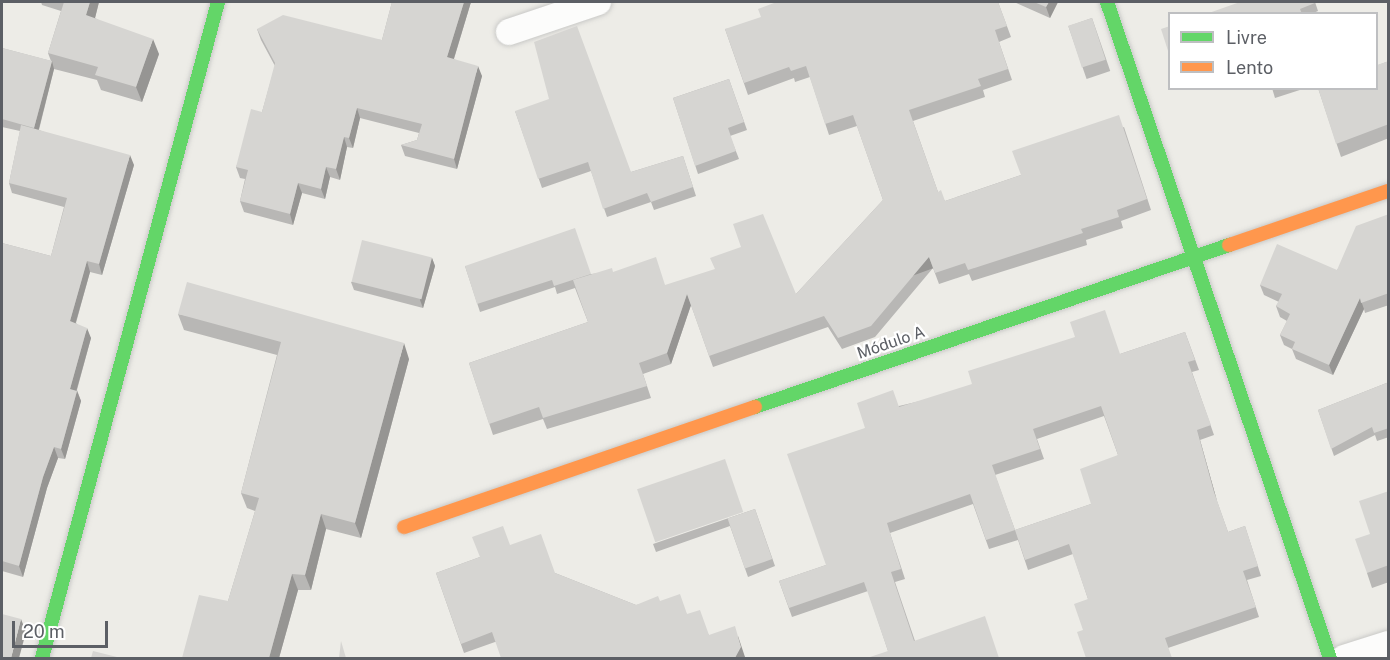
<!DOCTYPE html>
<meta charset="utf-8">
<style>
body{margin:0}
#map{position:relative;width:1390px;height:660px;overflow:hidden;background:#edece7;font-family:"Public Sans",sans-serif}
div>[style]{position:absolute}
.roads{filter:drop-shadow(0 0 2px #c9c9c7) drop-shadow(0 0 2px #c9c9c7)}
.street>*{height:26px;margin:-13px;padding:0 13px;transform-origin:13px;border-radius:13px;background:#fcfcfb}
.fast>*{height:14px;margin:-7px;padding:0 7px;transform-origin:7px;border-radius:7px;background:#63d668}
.slow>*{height:14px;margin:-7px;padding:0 7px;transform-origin:7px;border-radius:7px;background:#ff974d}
.wall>*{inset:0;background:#b8b7b5;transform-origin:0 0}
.shaded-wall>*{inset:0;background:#969593;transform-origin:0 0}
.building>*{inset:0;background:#d6d5d2;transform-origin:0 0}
span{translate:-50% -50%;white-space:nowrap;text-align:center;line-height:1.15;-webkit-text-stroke:4.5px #fff;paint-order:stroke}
.street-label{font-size:16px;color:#5c5f65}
.frame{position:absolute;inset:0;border:3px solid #5c5f65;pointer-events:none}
.legend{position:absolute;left:1168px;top:12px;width:210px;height:78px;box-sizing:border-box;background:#fff;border:2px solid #bebfc1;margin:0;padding:8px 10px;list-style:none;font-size:18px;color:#5c5f65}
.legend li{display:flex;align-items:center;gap:12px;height:30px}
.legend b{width:30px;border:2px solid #bebfc1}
.scale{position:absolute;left:12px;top:621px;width:96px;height:27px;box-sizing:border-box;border:3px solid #5c5f65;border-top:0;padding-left:8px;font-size:18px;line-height:21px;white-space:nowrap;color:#5c5f65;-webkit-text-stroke:4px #fff;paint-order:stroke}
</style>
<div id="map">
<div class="roads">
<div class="street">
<div style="left:509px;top:32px;width:94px;rotate:-18.6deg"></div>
<div style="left:1344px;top:658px;width:46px;rotate:-17.7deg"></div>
</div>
<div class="fast">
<div style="left:1107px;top:2px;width:693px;rotate:71.23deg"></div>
<div style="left:755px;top:407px;width:501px;rotate:-18.87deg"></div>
<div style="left:42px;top:658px;width:679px;rotate:-74.98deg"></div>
</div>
<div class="slow">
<div style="left:1229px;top:245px;width:168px;rotate:-18.8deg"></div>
<div style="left:404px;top:527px;width:371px;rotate:-18.9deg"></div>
</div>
</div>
<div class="wall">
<div style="clip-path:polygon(41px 2px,99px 2px,95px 18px,159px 54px,142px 102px,101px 90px,97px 80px,54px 69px,39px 130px,134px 165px,102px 275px,90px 272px,76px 323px,91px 338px,77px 390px,81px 401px,65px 459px,58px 458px,47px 488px,23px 577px,2px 571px,2px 243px,51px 256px,64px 207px,12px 193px,9px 183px,20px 131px,2px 127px,2px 48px,51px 61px,48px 53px,61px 11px,42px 5px)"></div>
<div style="clip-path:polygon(392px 2px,471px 2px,454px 59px,482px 76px,457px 169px,405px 156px,401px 145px,417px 140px,419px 133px,360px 118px,353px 148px,347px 147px,340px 180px,330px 177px,325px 199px,302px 193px,293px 225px,244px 212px,240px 201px,245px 179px,240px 178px,236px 167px,262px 112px,275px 66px,261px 40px,257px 29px,382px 40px)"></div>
<div style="clip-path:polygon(998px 2px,1011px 37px,999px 42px,1012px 80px,983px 90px,985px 97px,913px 121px,938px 192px,945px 201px,1021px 175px,1124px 127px,1151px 210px,1121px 221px,1123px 228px,1086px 240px,1087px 245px,972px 281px,969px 274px,939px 284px,933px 268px,875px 337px,842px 349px,828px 327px,713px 367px,691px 305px,671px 364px,643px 374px,651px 398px,547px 429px,543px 419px,493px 435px,469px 363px,588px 322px,575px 288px,557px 294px,555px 287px,480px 312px,465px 266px,591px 274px,613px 272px,665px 285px,796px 294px,883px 200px,857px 126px,829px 135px,810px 77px,795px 82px,794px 78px,748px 95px,725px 29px)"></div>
<div style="clip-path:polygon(1014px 2px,1058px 2px,1050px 18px)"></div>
<div style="clip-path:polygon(1315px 2px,1318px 11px,1311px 14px,1206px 14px)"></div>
<div style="left:1092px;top:18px;width:56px;height:25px;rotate:71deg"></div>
<div style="clip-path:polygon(1389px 61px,1389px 138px,1341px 157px,1318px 88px)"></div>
<div style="clip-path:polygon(729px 79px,747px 130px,730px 136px,739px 159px,698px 174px,673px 98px)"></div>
<div style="clip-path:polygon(1272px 88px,1306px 88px,1275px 98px)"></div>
<div style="clip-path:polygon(515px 111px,631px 172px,683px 156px,696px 196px,654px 210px,651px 202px,607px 217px,591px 171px,542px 188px)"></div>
<div style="clip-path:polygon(1389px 214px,1389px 305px,1365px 313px,1364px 309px,1333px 375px,1296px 359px,1292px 349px,1284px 345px,1280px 335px,1287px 321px,1280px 317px,1276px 306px,1279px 302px,1264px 295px,1260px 285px,1337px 270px)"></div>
<div style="clip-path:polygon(432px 258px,435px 266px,423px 308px,354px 290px,351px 282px)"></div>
<div style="clip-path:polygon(178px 314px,409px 359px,361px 538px,326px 529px,311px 590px,298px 590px,279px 658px,182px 658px,228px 601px,255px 511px,247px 508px,241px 493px,277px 355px,184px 330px)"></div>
<div style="clip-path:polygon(evenodd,1185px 332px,1199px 370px,1192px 372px,1214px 435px,1200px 440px,1217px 501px,1228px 532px,1245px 526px,1261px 576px,1247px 580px,1259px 617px,1168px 648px,1083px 630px,1088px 599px,1073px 554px,1028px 570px,1018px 540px,989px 549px,973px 504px,890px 533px,905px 579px,895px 582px,915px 641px,888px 651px,868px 591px,792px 617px,779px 581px,826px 565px,865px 428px,899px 406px,1120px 354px,1185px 332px,1104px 416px,1118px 455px,1091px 504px,1015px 530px,995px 475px,1044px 459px,1037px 439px,1104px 416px)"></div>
<div style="clip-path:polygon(1389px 382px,1389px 437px,1377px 441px,1375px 435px,1334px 456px,1318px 410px)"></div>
<div style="clip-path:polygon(1389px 491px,1389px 582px,1372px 588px,1367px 573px,1370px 534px)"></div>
<div style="clip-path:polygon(755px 509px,775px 566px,748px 577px,730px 526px,656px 552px,653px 544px)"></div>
<div style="clip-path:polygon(480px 557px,555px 573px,636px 605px,660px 601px,687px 614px,709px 635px,745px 657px,495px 642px,464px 653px,436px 573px)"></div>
</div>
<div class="shaded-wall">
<div style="clip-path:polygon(90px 2px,99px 2px,92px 30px,86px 15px)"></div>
<div style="clip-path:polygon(464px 2px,471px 2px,451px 68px,447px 57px)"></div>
<div style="clip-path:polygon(1049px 2px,1058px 2px,1050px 18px,1046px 7px)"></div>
<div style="clip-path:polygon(153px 39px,159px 54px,142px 102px,136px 87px)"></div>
<div style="clip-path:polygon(52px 61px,54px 69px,37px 136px,34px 128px)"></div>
<div style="clip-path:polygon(478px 66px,482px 76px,457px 169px,454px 159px)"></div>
<div style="clip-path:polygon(357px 108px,360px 118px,353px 148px,349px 138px)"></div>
<div style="clip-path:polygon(344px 137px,347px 147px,340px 180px,336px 169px)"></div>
<div style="clip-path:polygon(130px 155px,134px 165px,102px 275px,99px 264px)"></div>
<div style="clip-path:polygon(326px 167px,330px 177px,325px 199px,321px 189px)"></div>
<div style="clip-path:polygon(298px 183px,302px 193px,293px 225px,290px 214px)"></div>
<div style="left:929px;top:257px;width:12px;height:90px;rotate:70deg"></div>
<div style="clip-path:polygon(432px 258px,435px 266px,423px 308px,420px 300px)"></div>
<div style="clip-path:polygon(87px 261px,90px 272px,73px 332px,70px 321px)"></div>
<div style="clip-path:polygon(687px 294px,691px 305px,671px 364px,667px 353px)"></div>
<div style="clip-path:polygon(1360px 298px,1364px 309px,1333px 375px,1329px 365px)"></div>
<div style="clip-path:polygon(87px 328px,91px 338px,74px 399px,70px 389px)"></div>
<div style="clip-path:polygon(404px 343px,409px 359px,361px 538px,355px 523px)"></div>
<div style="clip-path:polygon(77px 391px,81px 401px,65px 459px,61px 449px)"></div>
<div style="clip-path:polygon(1197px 430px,1200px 440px,1217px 501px,1214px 492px)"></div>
<div style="clip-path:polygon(54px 447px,58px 458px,47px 488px,23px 577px,19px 566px,43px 477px)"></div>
<div style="clip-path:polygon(321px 514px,326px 529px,311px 590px,305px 575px)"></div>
<div style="clip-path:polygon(292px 574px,298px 590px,279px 658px,269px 658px)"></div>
<div style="clip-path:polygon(21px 619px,26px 632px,19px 658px,11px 658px)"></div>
<div style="clip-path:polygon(738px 636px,745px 657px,744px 658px,735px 658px)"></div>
</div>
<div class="building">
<div style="clip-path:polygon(64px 2px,90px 2px,86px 15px,153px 39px,136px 87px,95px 75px,98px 67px,48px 53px)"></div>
<div style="clip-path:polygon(392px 2px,464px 2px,447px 57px,478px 66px,454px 159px,401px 145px,417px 140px,422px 124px,357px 108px,349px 138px,344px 137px,336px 169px,326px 167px,321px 189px,298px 183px,290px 214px,240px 201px,248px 170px,236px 167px,251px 109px,262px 112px,275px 63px,257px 29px,283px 15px,382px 40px)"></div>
<div style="clip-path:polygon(774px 2px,998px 2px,1007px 26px,995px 30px,1008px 69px,978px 79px,981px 86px,909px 110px,938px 192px,941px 190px,945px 201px,1021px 175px,1012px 151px,1119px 115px,1147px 199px,1117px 210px,1119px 217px,1081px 229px,1083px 233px,968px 270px,965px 263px,935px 273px,929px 257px,871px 326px,838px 338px,824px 316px,709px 356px,687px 294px,667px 353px,639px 363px,647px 386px,543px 418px,539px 407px,489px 424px,469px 363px,588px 322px,573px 280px,612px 268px,613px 272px,656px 257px,665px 285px,715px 269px,710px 258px,741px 247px,733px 224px,763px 214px,796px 294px,883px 200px,853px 115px,825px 124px,806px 66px,791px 71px,789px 67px,744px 83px,725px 29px,761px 17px,758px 9px,774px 3px)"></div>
<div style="clip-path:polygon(1034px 2px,1049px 2px,1046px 7px)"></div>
<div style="clip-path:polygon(1240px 2px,1315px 2px,1315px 3px,1300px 9px,1302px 14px,1206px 14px)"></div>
<div style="left:1092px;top:18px;width:44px;height:25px;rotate:72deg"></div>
<div style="clip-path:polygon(577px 26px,631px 172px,683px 156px,693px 187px,651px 202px,647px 193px,603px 209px,588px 162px,538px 179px,515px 111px,549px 99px,534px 42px)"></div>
<div style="clip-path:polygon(1170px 26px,1170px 57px,1161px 29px)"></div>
<div style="clip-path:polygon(2px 48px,52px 61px,34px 128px,2px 119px)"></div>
<div style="clip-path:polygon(1389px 61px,1389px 124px,1336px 144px,1318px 88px,1377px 88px,1377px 65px)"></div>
<div style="clip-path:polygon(729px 79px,744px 122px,728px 128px,736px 151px,695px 166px,673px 98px)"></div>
<div style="clip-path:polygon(21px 125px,130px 155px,99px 264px,87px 261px,70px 321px,87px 328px,70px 389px,77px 391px,61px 449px,54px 447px,43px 477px,19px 566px,2px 561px,2px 243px,51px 256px,67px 198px,9px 183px)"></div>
<div style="clip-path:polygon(1389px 214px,1389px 293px,1361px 303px,1360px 298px,1329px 365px,1292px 349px,1295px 342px,1280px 335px,1290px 314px,1276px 306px,1282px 294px,1260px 285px,1277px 244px,1337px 270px,1356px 226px)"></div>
<div style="clip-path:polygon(575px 228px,591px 274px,554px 286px,552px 280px,477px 304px,465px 266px)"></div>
<div style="left:362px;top:240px;width:72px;height:43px;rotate:14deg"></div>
<div style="clip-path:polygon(187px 282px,404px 343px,355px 523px,321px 514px,305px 575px,292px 574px,269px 658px,182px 658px,199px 595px,228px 601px,259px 498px,241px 493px,281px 342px,178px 314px)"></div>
<div style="clip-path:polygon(evenodd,1105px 310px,1120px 354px,1185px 332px,1195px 360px,1188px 362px,1211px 425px,1197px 430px,1214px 492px,1228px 532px,1245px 526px,1258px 566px,1243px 571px,1256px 607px,1165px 638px,1172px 658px,1086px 658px,1077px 632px,1083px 630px,1074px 604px,1088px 599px,1069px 544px,1025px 560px,1015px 530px,986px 540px,970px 494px,887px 523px,901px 569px,891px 572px,914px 641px,985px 616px,999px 658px,867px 658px,888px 651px,864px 582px,789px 608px,779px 581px,826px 565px,787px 454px,865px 428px,857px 403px,893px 390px,899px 407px,972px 384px,968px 371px,1075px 337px,1070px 322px,1105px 310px,1101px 406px,1118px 455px,1080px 469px,1091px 504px,1015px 530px,992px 465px,1040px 449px,1033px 429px,1101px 406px)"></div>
<div style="clip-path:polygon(1389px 382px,1389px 428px,1374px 433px,1372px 427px,1331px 449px,1318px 410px)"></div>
<div style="left:725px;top:459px;width:56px;height:93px;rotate:71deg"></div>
<div style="clip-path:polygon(1389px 491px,1389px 565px,1367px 573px,1355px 539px,1370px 534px,1359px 501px)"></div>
<div style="left:755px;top:509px;width:53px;height:29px;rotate:71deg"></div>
<div style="clip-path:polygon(503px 526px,510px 545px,541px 534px,555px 573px,636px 605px,658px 596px,660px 601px,680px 594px,687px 614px,700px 610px,709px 635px,735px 626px,741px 647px,735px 658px,501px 658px,492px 632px,461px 644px,436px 573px,480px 557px,472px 537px)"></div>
<div style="clip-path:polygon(2px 614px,21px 619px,11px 658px,2px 658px)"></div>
<div style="clip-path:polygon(341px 641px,346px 658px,339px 658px)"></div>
<div style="clip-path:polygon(93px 651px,121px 658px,91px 658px)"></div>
</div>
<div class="street-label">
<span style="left:891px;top:343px;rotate:-19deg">Módulo A</span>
</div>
<div class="frame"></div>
<ul class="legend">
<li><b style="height:8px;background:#63d668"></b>Livre</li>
<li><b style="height:8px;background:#ff974d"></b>Lento</li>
</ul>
<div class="scale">20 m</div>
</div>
